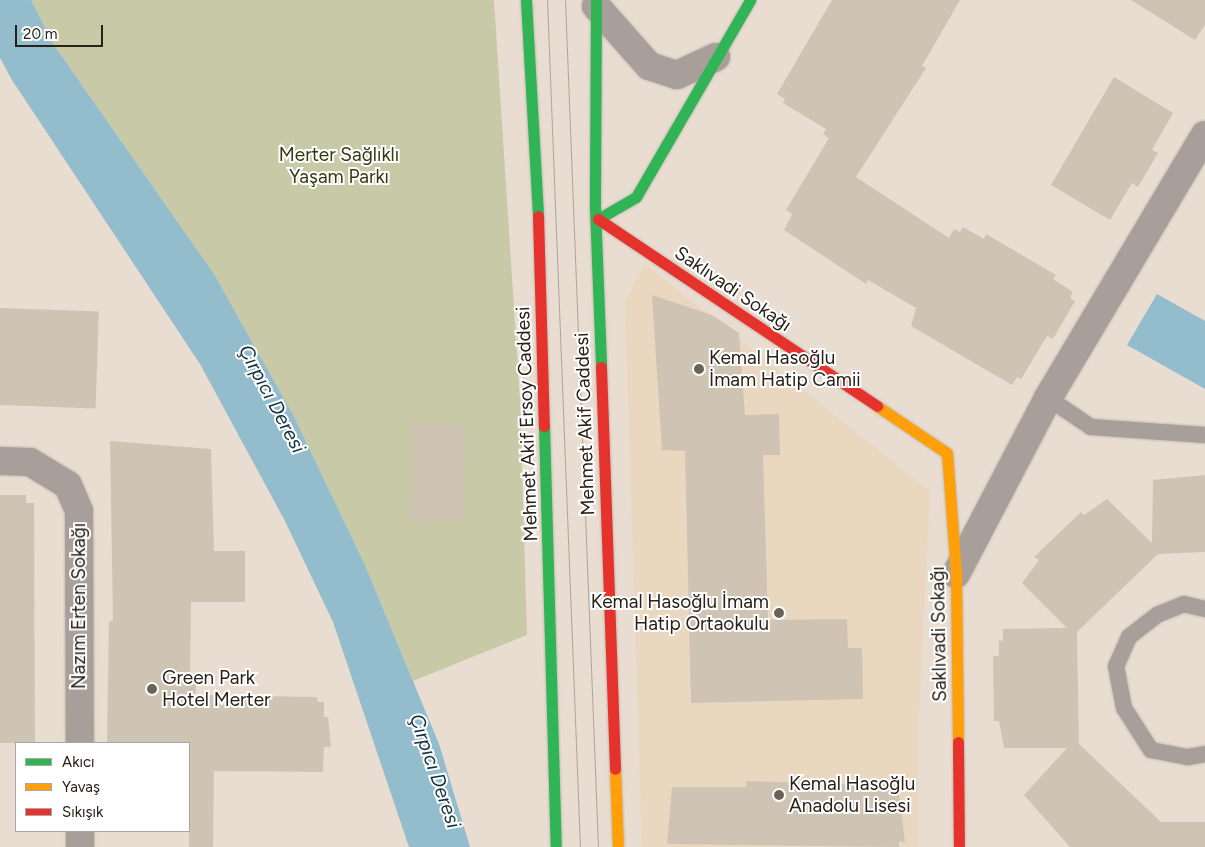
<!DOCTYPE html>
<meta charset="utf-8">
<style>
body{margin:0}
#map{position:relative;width:1205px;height:847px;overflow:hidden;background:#e8ddd0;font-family:Figtree,sans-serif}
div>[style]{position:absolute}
.built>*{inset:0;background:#ead7c0}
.green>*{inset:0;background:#c8c9a7}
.water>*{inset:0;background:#93bccc}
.building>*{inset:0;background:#cfc3b4;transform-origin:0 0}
.roads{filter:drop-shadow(0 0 1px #c3bab1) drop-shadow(0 0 1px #c3bab1)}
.lane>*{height:16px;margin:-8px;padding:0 8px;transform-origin:8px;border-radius:8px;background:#a89e9a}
.street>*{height:28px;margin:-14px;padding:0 14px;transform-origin:14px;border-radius:14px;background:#a89e9a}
.fast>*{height:11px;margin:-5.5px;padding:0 5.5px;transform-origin:5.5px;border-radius:5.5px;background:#30b455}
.slow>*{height:11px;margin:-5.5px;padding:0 5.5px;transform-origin:5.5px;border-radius:5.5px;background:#ff9f0a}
.jam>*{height:11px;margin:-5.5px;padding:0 5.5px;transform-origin:5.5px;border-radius:5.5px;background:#e5322d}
.tram>*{height:1px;margin:-0.5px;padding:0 0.5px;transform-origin:0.5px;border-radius:0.5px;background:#ada59d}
.dots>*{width:14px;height:14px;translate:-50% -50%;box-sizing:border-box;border:2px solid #fff;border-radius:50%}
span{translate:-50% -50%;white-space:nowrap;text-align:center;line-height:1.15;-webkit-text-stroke:4px #fff;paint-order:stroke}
.park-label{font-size:19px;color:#333a0f}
.street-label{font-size:19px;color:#282118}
.poi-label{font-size:19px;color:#282118}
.left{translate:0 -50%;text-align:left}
.right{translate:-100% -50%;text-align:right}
.water-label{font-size:20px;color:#143340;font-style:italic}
.legend{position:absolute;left:15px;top:742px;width:175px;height:90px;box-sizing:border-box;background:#fff;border:1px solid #a9a6a3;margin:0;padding:6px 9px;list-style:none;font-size:15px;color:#282118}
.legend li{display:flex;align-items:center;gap:10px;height:25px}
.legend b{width:25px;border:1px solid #a9a6a3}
.scale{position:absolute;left:15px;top:25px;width:88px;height:22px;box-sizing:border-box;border:2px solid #282118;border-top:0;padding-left:6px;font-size:15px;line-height:18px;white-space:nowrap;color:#282118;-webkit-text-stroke:4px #fff;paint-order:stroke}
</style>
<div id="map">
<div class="built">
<div style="clip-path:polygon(645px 264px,930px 491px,918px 735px,918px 847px,642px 847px,625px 300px)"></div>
</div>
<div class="green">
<div style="clip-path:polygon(31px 0,494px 0,520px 400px,527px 635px,413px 681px,365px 565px,293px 416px,214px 274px,54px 45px)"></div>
</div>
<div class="water">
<div style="clip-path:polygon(0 0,31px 0,54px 45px,214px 274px,293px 415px,365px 565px,439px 744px,470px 847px,409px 847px,333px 622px,285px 521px,200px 364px,12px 80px,0 58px)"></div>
<div style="clip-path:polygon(1157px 294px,1205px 321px,1205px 389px,1127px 345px)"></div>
</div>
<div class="building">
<div style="clip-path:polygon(832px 0,960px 0,922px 66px,926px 68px,856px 177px,949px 238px,954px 229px,960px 232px,963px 227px,984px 239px,986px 234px,1056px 275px,1053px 279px,1073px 292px,1070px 298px,1075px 301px,1053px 339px,1047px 336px,1021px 379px,1017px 377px,1012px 385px,911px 326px,916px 308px,868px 280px,866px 284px,784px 230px,792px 214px,786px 210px,829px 138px,823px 134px,826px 129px,783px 103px,785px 99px,777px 94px)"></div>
<div style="clip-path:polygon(1131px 0,1205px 0,1205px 25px,1195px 40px)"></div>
<div style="clip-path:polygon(1114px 77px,1173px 113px,1152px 150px,1158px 153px,1138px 187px,1132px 183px,1110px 220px,1051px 185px)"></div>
<div style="clip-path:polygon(652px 295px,712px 315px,739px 333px,745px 415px,779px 414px,780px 455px,763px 455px,768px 620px,847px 619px,848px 648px,862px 648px,863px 699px,691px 703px,685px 451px,662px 450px)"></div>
<div style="left:0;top:308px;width:99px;height:97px;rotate:2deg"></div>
<div style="left:412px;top:424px;width:53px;height:96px;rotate:1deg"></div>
<div style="clip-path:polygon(110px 441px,211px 449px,214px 551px,245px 551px,245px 602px,191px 602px,190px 683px,196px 683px,196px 695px,317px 697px,318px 702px,324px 702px,324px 717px,328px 717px,331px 747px,324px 747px,323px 772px,214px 771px,213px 847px,189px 847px,189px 743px,107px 743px,109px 621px,113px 621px)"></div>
<div style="clip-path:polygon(1205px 475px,1205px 552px,1158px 554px,1077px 632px,1079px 744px,1161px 822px,1205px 822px,1205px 847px,1070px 847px,1024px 795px,1067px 748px,1004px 748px,999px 721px,994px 721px,993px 656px,999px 656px,999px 640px,1003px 641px,1003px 629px,1067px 628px,1022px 583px,1039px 560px,1034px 557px,1081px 512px,1084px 515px,1107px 499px,1152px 543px,1153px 480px)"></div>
<div style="clip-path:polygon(0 495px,26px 495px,26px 503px,34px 503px,35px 743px,0 743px)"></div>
<div style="clip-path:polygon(746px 781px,898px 785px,905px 842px,899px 841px,899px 847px,667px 844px,672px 787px,746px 787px)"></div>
</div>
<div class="roads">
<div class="lane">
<div style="left:1048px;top:398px;width:52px;rotate:34deg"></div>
<div style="left:1091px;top:427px;width:114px;rotate:4deg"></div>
<div style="left:1205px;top:609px;width:22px;rotate:-167deg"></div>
<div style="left:1184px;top:604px;width:29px;rotate:158deg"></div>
<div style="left:1157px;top:615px;width:36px;rotate:142deg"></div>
<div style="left:1129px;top:637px;width:32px;rotate:114deg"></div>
<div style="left:1116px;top:666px;width:43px;rotate:79.2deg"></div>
<div style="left:1124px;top:708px;width:50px;rotate:57.3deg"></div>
<div style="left:1151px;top:750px;width:38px;rotate:11deg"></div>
<div style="left:1188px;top:757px;width:17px;rotate:-10deg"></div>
</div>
<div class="street">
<div style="left:596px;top:6px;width:80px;rotate:48.5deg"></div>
<div style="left:649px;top:66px;width:29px;rotate:18deg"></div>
<div style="left:677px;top:75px;width:43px;rotate:-24.8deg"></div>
<div style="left:0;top:461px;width:30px;rotate:2deg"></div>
<div style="left:30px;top:462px;width:44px;rotate:31.2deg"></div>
<div style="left:68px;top:485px;width:28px;rotate:67deg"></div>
<div style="left:79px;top:511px;width:232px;rotate:89.8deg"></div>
<div style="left:956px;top:574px;width:199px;rotate:-62.4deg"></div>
<div style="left:1048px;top:398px;width:306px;rotate:-59.2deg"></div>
<div style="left:80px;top:831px;width:16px;rotate:90deg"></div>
</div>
<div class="fast">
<div style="left:526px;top:0;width:216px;rotate:86.8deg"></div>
<div style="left:596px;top:0;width:208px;rotate:90.3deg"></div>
<div style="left:595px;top:208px;width:159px;rotate:87.8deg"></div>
<div style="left:598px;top:219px;width:44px;rotate:-30.1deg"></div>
<div style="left:636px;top:197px;width:228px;rotate:-59.9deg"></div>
<div style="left:544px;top:426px;width:421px;rotate:88.4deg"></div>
</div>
<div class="slow">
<div style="left:877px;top:406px;width:84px;rotate:33.9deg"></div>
<div style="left:947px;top:453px;width:121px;rotate:85.7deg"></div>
<div style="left:956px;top:574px;width:168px;rotate:89.3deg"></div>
<div style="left:615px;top:769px;width:78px;rotate:87.8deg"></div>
</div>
<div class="jam">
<div style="left:538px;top:216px;width:210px;rotate:88.4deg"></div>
<div style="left:598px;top:219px;width:336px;rotate:33.8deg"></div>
<div style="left:601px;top:367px;width:402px;rotate:88deg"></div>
<div style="left:958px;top:742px;width:105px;rotate:89.5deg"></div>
</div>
</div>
<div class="tram">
<div style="left:547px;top:0;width:848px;rotate:87.77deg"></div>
<div style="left:565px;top:0;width:848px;rotate:87.77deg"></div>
</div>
<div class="dots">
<div style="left:699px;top:369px;background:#6b6358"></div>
<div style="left:779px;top:613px;background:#6b6358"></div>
<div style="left:152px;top:689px;background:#6b6358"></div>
<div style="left:779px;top:795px;background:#6b6358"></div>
</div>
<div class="park-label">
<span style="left:339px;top:166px">Merter Sağlıklı<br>Yaşam Parkı</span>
</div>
<div class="street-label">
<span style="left:733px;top:289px;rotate:34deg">Saklıvadi Sokağı</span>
<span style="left:527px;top:424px;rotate:-92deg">Mehmet Akif Ersoy Caddesi</span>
<span style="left:585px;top:424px;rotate:-92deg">Mehmet Akif Caddesi</span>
<span style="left:79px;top:606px;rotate:-90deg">Nazım Erten Sokağı</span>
<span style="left:939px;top:634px;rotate:-91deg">Saklıvadi Sokağı</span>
</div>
<div class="poi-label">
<span class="left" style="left:709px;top:369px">Kemal Hasoğlu<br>İmam Hatip Camii</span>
<span class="right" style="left:769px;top:613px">Kemal Hasoğlu İmam<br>Hatip Ortaokulu</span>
<span class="left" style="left:162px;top:689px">Green Park<br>Hotel Merter</span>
<span class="left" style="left:789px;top:795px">Kemal Hasoğlu<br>Anadolu Lisesi</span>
</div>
<div class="water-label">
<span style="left:272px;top:399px;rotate:62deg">Çırpıcı Deresi</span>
<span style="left:435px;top:771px;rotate:71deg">Çırpıcı Deresi</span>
</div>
<ul class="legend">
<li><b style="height:6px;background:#30b455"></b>Akıcı</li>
<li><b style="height:6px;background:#ff9f0a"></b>Yavaş</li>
<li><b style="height:6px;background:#e5322d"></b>Sıkışık</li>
</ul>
<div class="scale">20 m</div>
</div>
